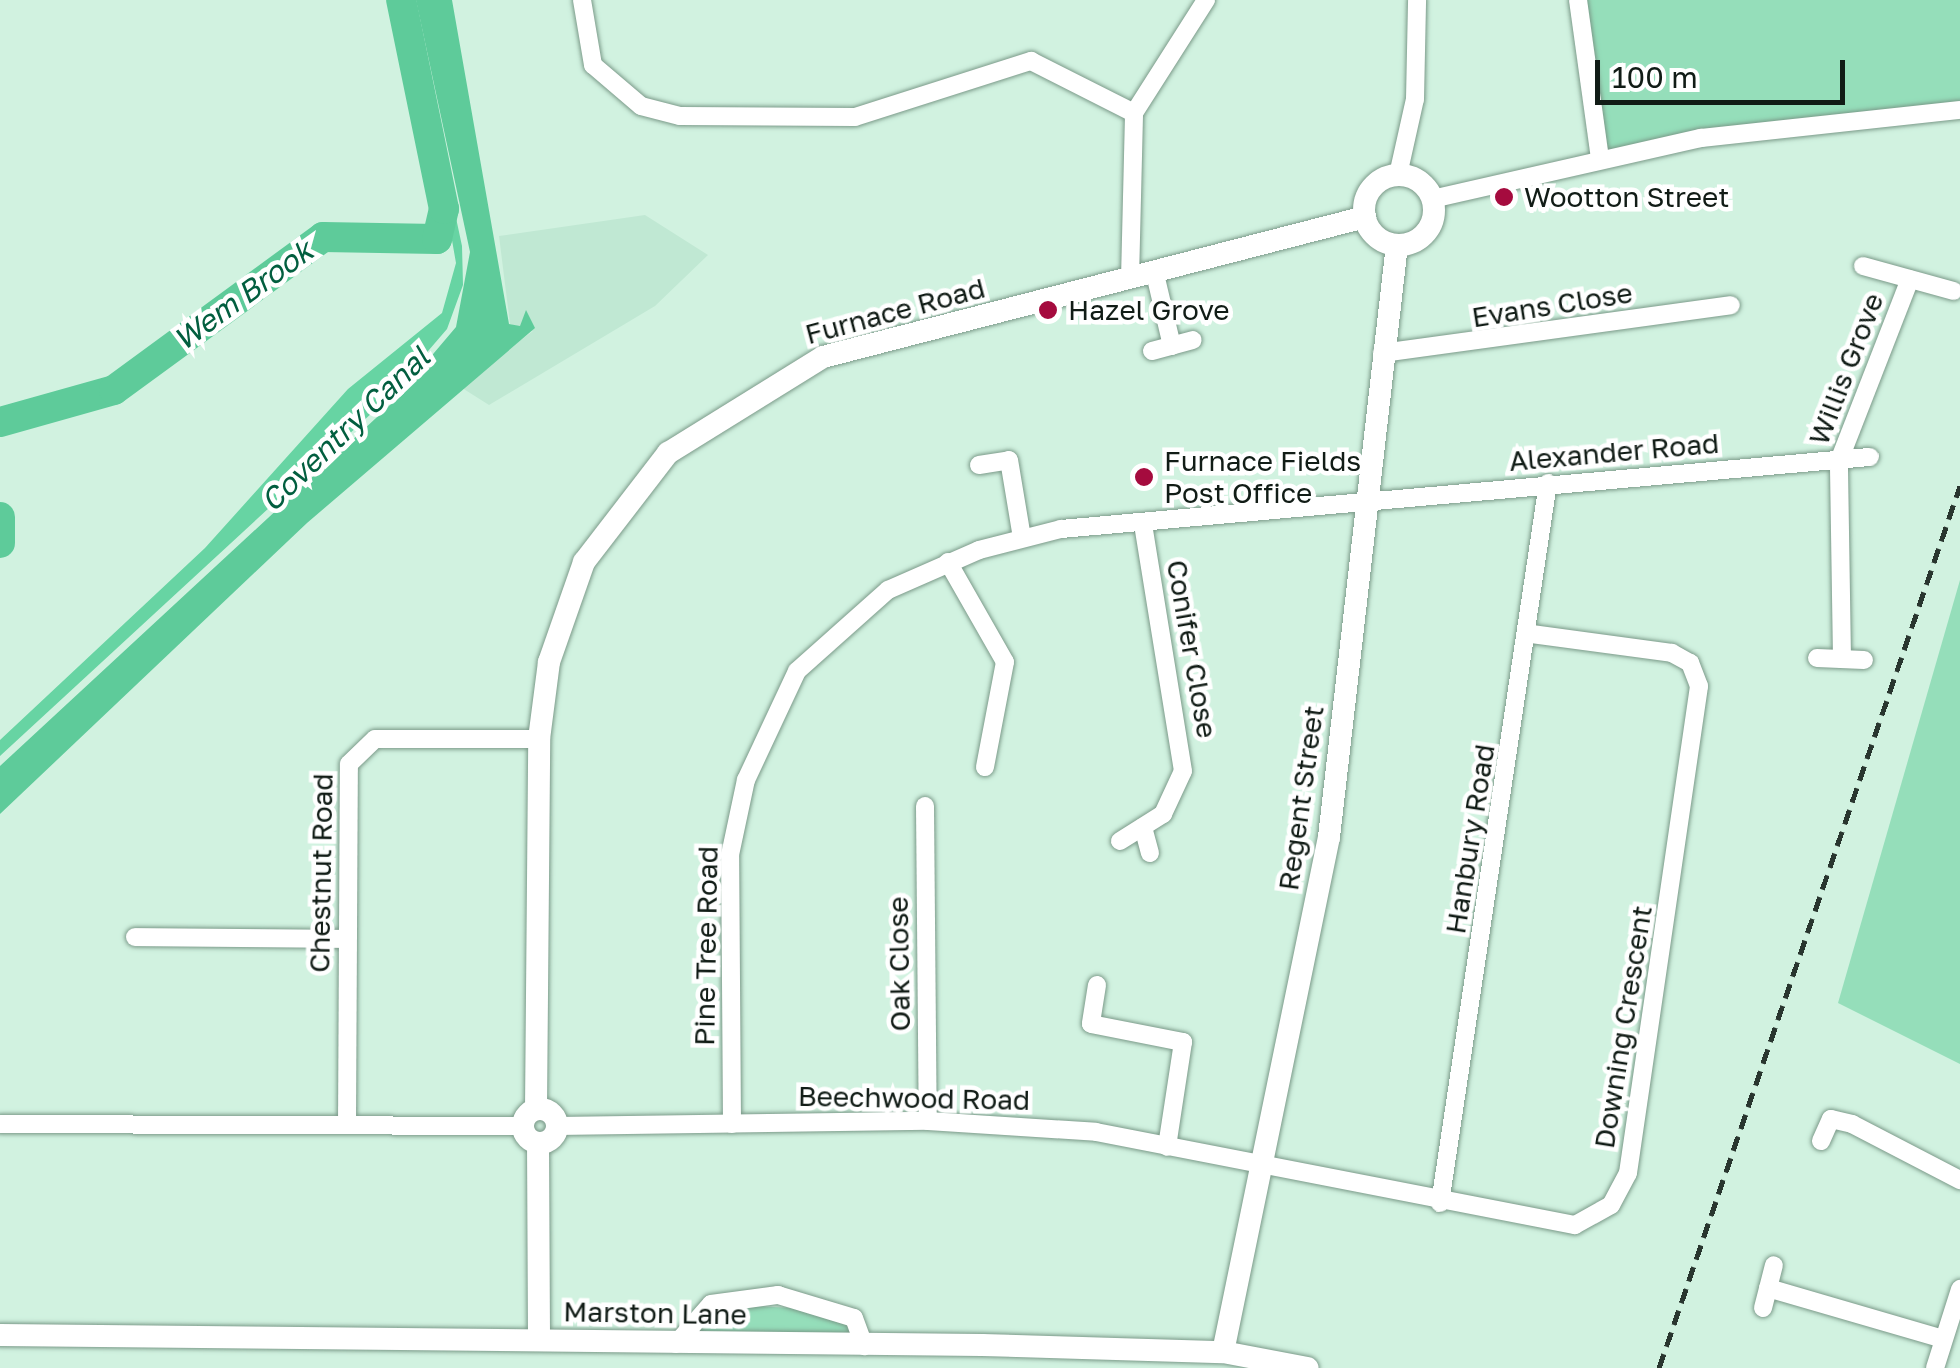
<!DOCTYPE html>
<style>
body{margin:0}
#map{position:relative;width:1960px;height:1368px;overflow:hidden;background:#d1f2e0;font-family:"Golos Text",sans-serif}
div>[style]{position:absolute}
.built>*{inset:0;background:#c0e8d3}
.green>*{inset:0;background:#95deba}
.forest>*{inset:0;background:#67d4a3}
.water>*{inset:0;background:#5ecb9a}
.river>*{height:30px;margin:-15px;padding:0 15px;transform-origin:15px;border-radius:15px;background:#5ecb9a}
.roads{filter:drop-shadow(0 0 2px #7b9a89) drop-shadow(0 0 2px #7b9a89)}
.minor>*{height:18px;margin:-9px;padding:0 9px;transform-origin:9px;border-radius:9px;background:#fff}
.tertiary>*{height:22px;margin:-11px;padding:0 11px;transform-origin:11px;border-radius:11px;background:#fff}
.tertiary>.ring{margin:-11px;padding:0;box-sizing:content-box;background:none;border:22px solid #fff;border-radius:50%}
.rail>*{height:5px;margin-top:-2.5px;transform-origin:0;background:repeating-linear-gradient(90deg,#29362f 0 15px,transparent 0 23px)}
.dots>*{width:28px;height:28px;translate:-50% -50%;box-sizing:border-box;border:5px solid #fff;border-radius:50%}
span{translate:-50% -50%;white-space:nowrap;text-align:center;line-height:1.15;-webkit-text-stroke:9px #fff;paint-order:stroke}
.poi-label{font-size:28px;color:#111c16}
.left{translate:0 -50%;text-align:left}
.street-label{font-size:28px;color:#111c16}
.water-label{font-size:30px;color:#025e3f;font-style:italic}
.scale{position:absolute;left:1595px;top:60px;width:250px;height:45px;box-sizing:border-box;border:5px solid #111c16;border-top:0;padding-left:12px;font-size:30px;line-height:35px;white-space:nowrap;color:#111c16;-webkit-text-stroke:8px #fff;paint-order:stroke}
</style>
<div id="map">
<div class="built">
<div style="clip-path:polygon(645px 215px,708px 255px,655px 306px,489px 405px,459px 386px,533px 331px,510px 324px,499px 236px)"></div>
</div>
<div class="green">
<div style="clip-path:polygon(1583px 0,1960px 0,1960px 104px,1603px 153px)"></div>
<div style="clip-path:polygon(1960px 580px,1960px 1064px,1838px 1003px)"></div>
<div style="clip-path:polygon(754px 1306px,815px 1309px,847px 1322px,851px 1339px,690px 1337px,703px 1317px)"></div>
</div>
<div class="forest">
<div style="clip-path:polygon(410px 2px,462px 246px,463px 285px,447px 329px,386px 400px,0 756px,0 740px,205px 548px,348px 389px,442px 313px,456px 263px)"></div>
</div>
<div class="water">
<div style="clip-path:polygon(416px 0,452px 0,509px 324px,520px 326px,526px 310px,535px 328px,307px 523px,0 814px,0 766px,389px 406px,456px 327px,470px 252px)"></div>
</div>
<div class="river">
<div style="left:0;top:422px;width:118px;rotate:-15.7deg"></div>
<div style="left:114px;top:390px;width:259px;rotate:-36.2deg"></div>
<div style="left:323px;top:237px;width:114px;rotate:1deg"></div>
<div style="left:437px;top:239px;width:31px;rotate:-77deg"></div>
<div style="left:444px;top:209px;width:213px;rotate:-101.6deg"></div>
<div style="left:0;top:517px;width:26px;rotate:90deg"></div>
</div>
<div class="roads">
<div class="minor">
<div style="left:582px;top:0;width:66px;rotate:80.4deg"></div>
<div style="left:593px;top:65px;width:63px;rotate:40.5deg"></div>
<div style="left:641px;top:106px;width:40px;rotate:14.4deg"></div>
<div style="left:680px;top:116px;width:175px;rotate:0.3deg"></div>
<div style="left:855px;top:117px;width:185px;rotate:-17.7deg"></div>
<div style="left:1031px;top:61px;width:115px;rotate:26.8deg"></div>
<div style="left:1578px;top:0;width:160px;rotate:82.1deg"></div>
<div style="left:1398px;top:175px;width:78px;rotate:-77.4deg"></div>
<div style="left:1415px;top:99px;width:99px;rotate:-88.8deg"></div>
<div style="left:1432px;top:199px;width:276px;rotate:-12.8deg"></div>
<div style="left:1701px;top:138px;width:261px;rotate:-6.2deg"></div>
<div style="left:1863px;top:266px;width:94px;rotate:15.4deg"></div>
<div style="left:1155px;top:274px;width:74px;rotate:76.7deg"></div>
<div style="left:1130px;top:279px;width:166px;rotate:-88.6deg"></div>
<div style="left:1134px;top:113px;width:134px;rotate:-57.5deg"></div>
<div style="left:1152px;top:351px;width:42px;rotate:-15deg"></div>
<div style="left:1382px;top:353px;width:352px;rotate:-7.8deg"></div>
<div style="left:979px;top:465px;width:30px;rotate:-9deg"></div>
<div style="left:1009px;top:460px;width:79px;rotate:80.5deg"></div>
<div style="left:948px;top:562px;width:115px;rotate:60.3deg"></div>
<div style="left:1005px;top:662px;width:107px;rotate:100.8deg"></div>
<div style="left:1817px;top:658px;width:47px;rotate:2.4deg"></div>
<div style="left:1842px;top:659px;width:198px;rotate:-90.9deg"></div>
<div style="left:1839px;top:461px;width:195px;rotate:-68.7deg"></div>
<div style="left:925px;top:806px;width:315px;rotate:89.5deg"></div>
<div style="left:1143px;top:827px;width:27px;rotate:75deg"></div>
<div style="left:1120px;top:841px;width:51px;rotate:-32.1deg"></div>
<div style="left:1163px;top:814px;width:47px;rotate:-65.1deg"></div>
<div style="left:1183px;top:771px;width:250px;rotate:-99.2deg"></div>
<div style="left:135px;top:937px;width:211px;rotate:0.5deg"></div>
<div style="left:1097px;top:985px;width:39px;rotate:99deg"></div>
<div style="left:1091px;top:1024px;width:94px;rotate:11.1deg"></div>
<div style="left:1183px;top:1042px;width:106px;rotate:98.7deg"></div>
<div style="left:0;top:1124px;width:522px;rotate:0.22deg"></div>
<div style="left:732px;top:1124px;width:269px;rotate:-90.4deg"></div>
<div style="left:730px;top:855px;width:77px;rotate:-78deg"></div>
<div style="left:746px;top:780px;width:120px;rotate:-64.9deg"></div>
<div style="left:797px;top:671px;width:122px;rotate:-41.7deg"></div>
<div style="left:888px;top:590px;width:99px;rotate:-23.7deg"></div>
<div style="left:979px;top:550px;width:85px;rotate:-14.4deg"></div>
<div style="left:1061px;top:529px;width:812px;rotate:-5.09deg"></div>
<div style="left:347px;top:1125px;width:361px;rotate:-89.7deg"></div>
<div style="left:349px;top:764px;width:36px;rotate:-44deg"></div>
<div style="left:375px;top:739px;width:164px"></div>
<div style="left:557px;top:1126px;width:371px;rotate:-0.8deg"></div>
<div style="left:928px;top:1121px;width:168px;rotate:3.7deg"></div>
<div style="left:1096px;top:1132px;width:488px;rotate:11deg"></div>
<div style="left:1575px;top:1225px;width:41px;rotate:-29.1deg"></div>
<div style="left:1611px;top:1205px;width:36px;rotate:-62deg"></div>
<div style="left:1628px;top:1173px;width:492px;rotate:-81.7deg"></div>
<div style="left:1699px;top:686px;width:25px;rotate:-111deg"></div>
<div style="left:1690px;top:663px;width:21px;rotate:-151deg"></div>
<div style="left:1672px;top:653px;width:142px;rotate:-172.3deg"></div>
<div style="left:1821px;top:1141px;width:24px;rotate:-66deg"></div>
<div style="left:1831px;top:1119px;width:22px;rotate:13deg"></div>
<div style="left:1852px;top:1124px;width:122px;rotate:27.4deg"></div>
<div style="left:1440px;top:1203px;width:728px;rotate:-81.47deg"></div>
<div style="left:1768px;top:1288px;width:182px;rotate:16.2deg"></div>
<div style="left:1763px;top:1308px;width:44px;rotate:-75.7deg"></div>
<div style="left:676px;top:1344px;width:53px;rotate:-48.8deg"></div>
<div style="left:711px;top:1304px;width:68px;rotate:-7.7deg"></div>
<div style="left:778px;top:1295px;width:79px;rotate:16.8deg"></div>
<div style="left:854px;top:1318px;width:30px;rotate:70deg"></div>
<div style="left:1935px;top:1368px;width:83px;rotate:-72.4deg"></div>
</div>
<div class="tertiary">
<div class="ring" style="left:1364px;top:175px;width:48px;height:48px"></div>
<div style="left:536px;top:1109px;width:370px;rotate:-89.5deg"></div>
<div style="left:539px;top:739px;width:78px;rotate:-82.6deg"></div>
<div style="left:549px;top:662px;width:106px;rotate:-70.7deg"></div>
<div style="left:584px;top:562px;width:138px;rotate:-52.4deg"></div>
<div style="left:668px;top:453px;width:182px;rotate:-31.8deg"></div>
<div style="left:823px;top:357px;width:560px;rotate:-14.48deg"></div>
<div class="ring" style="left:523px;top:1109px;width:12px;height:12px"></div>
<div style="left:538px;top:1143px;width:197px;rotate:89.7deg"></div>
<div style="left:0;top:1335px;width:982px;rotate:0.58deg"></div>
<div style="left:982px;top:1345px;width:241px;rotate:1.7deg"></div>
<div style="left:1223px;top:1352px;width:86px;rotate:10.7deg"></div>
<div style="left:1223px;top:1352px;width:526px;rotate:-78.37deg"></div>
<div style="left:1329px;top:837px;width:596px;rotate:-83.45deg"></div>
</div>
</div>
<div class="rail">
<div style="left:1659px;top:1368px;width:932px;rotate:-71.16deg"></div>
</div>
<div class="dots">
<div style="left:1504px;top:197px;background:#a50b3e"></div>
<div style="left:1048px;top:310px;background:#a50b3e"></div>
<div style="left:1144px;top:477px;background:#a50b3e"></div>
</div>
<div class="poi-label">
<span class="left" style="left:1524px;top:197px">Wootton Street</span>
<span class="left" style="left:1068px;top:310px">Hazel Grove</span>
<span class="left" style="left:1164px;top:477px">Furnace Fields<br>Post Office</span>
</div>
<div class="street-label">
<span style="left:1552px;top:305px;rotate:-9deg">Evans Close</span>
<span style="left:895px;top:311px;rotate:-15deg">Furnace Road</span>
<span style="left:1846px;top:369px;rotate:-69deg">Willis Grove</span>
<span style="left:1614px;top:452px;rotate:-5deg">Alexander Road</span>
<span style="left:1192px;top:649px;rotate:80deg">Conifer Close</span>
<span style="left:1301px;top:798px;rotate:-82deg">Regent Street</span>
<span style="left:1470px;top:839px;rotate:-81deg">Hanbury Road</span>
<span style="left:321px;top:873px;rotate:-89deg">Chestnut Road</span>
<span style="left:706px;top:946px;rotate:-89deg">Pine Tree Road</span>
<span style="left:899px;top:964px;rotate:-91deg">Oak Close</span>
<span style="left:1623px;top:1027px;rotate:-81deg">Downing Crescent</span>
<span style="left:914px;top:1098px;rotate:1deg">Beechwood Road</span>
<span style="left:655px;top:1313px;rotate:1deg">Marston Lane</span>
</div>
<div class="water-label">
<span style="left:243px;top:295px;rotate:-36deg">Wem Brook</span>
<span style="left:345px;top:429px;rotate:-44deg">Coventry Canal</span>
</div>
<div class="scale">100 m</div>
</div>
